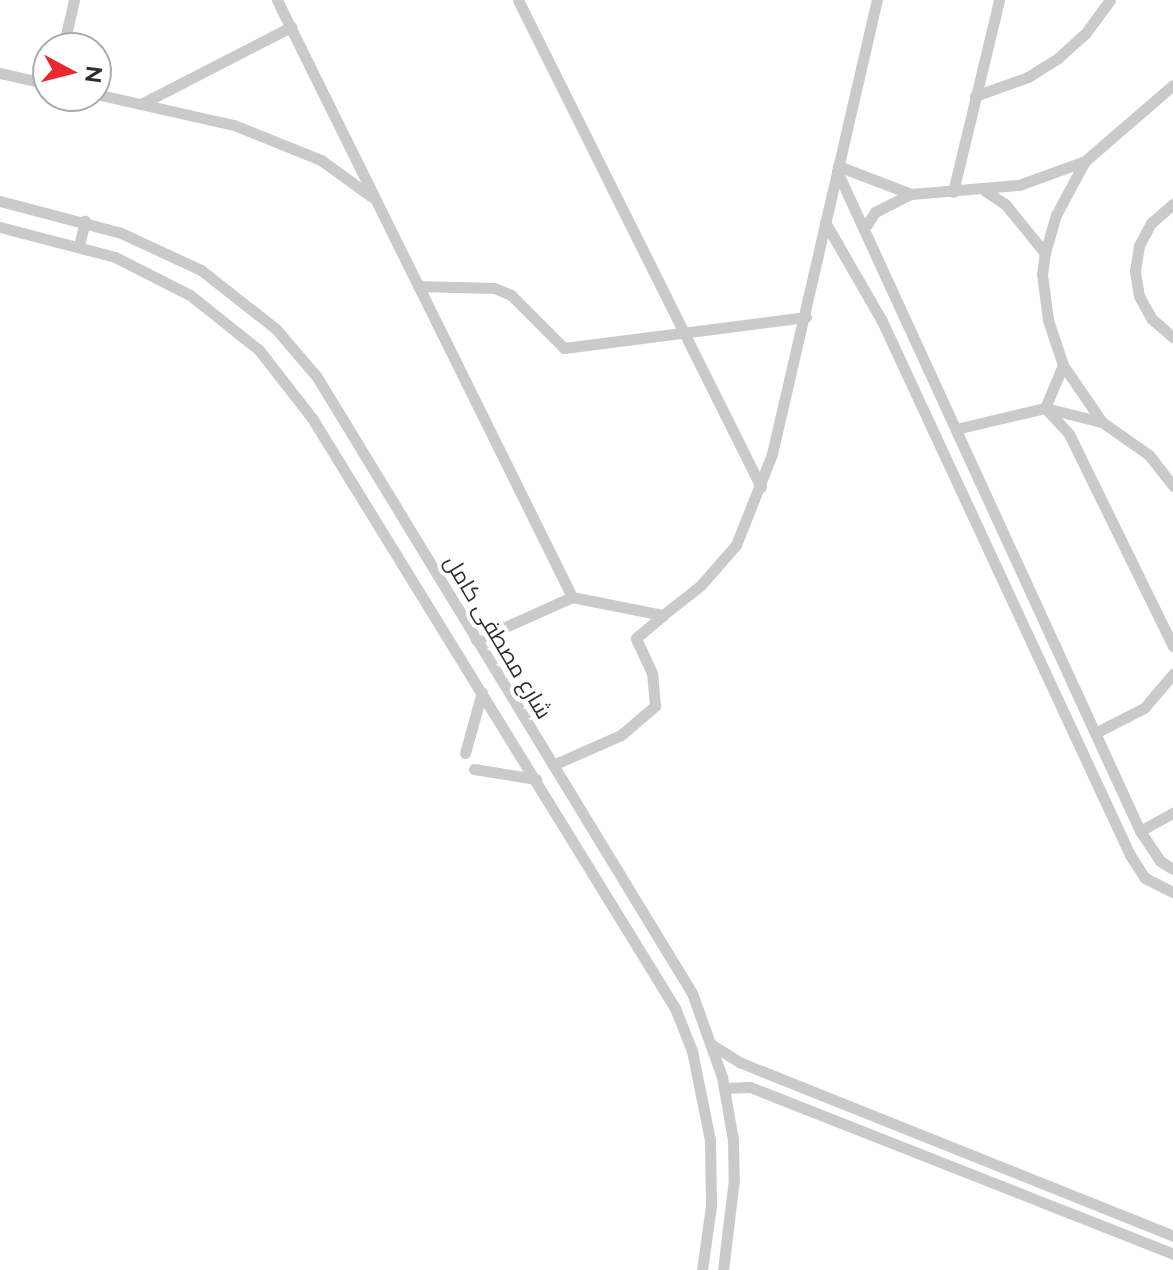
<!DOCTYPE html>
<meta charset="utf-8">
<style>
body{margin:0}
#map{position:relative;width:1173px;height:1270px;overflow:hidden;background:#fff;font-family:Raleway,Cairo,sans-serif}
div>[style]{position:absolute}
.minor>*{height:11px;margin:-5.5px;padding:0 5.5px;transform-origin:5.5px;border-radius:5.5px;background:#cacaca}
span{translate:-50% -50%;white-space:nowrap;text-align:center;line-height:1.15;-webkit-text-stroke:8px #fff;paint-order:stroke}
.street-label{font-size:22px;color:#2d2d2d}
.north{position:absolute;left:32px;top:32px;width:80px;height:80px;box-sizing:border-box;background:#fff;border:2px solid #ababab;border-radius:50%;rotate:97deg;font-size:22px;font-weight:700;line-height:32px;text-align:center;color:#2d2d2d}
.north::after{content:'';display:block;margin:auto;width:28px;height:36px;background:#ea292f;clip-path:polygon(50% 0,100% 100%,50% 72%,0 100%)}
</style>
<div id="map">
<div class="minor">
<div style="left:277px;top:0;width:666px;rotate:63.7deg"></div>
<div style="left:518px;top:0;width:544px;rotate:63.48deg"></div>
<div style="left:63px;top:48px;width:49px;rotate:-77.1deg"></div>
<div style="left:0;top:73px;width:49px;rotate:12.9deg"></div>
<div style="left:96px;top:94px;width:141px;rotate:12.7deg"></div>
<div style="left:234px;top:125px;width:94px;rotate:21.9deg"></div>
<div style="left:321px;top:160px;width:63px;rotate:36deg"></div>
<div style="left:975px;top:96px;width:56px;rotate:-19.7deg"></div>
<div style="left:1028px;top:77px;width:36px;rotate:-32deg"></div>
<div style="left:1058px;top:58px;width:36px;rotate:-42deg"></div>
<div style="left:1085px;top:34px;width:42px;rotate:-53.7deg"></div>
<div style="left:141px;top:104px;width:169px;rotate:-27.2deg"></div>
<div style="left:838px;top:166px;width:78px;rotate:21deg"></div>
<div style="left:911px;top:194px;width:108px;rotate:-4.8deg"></div>
<div style="left:1019px;top:185px;width:70px;rotate:-20deg"></div>
<div style="left:837px;top:171px;width:726px;rotate:65.34deg"></div>
<div style="left:1140px;top:831px;width:36px;rotate:56deg"></div>
<div style="left:1160px;top:861px;width:15px;rotate:32deg"></div>
<div style="left:985px;top:191px;width:24px;rotate:33deg"></div>
<div style="left:1005px;top:204px;width:63px;rotate:50.8deg"></div>
<div style="left:953px;top:192px;width:197px;rotate:-76.5deg"></div>
<div style="left:0;top:201px;width:125px;rotate:14.8deg"></div>
<div style="left:121px;top:233px;width:88px;rotate:24.8deg"></div>
<div style="left:201px;top:270px;width:95px;rotate:38.2deg"></div>
<div style="left:276px;top:329px;width:63px;rotate:49.5deg"></div>
<div style="left:317px;top:377px;width:721px;rotate:58.67deg"></div>
<div style="left:692px;top:993px;width:89px;rotate:70.3deg"></div>
<div style="left:722px;top:1077px;width:64px;rotate:80.1deg"></div>
<div style="left:733px;top:1140px;width:39px;rotate:89deg"></div>
<div style="left:734px;top:1179px;width:92px;rotate:96.9deg"></div>
<div style="left:1173px;top:204px;width:29px;rotate:139deg"></div>
<div style="left:1151px;top:223px;width:26px;rotate:118deg"></div>
<div style="left:1139px;top:246px;width:25px;rotate:99deg"></div>
<div style="left:1135px;top:271px;width:25px;rotate:81deg"></div>
<div style="left:1139px;top:296px;width:26px;rotate:61deg"></div>
<div style="left:1152px;top:319px;width:28px;rotate:41deg"></div>
<div style="left:825px;top:222px;width:114px;rotate:60.1deg"></div>
<div style="left:882px;top:321px;width:589px;rotate:65.09deg"></div>
<div style="left:1130px;top:855px;width:27px;rotate:57deg"></div>
<div style="left:1145px;top:878px;width:31px;rotate:27deg"></div>
<div style="left:0;top:227px;width:119px;rotate:14.6deg"></div>
<div style="left:115px;top:257px;width:84px;rotate:26.9deg"></div>
<div style="left:190px;top:295px;width:88px;rotate:38.6deg"></div>
<div style="left:259px;top:350px;width:86px;rotate:52.1deg"></div>
<div style="left:312px;top:418px;width:693px;rotate:58.4deg"></div>
<div style="left:675px;top:1008px;width:46px;rotate:68.4deg"></div>
<div style="left:692px;top:1051px;width:91px;rotate:78.6deg"></div>
<div style="left:710px;top:1140px;width:66px;rotate:89.1deg"></div>
<div style="left:711px;top:1206px;width:65px;rotate:98deg"></div>
<div style="left:864px;top:229px;width:20px;rotate:-57deg"></div>
<div style="left:875px;top:212px;width:39px;rotate:-27deg"></div>
<div style="left:79px;top:246px;width:26px;rotate:-77deg"></div>
<div style="left:418px;top:286px;width:76px;rotate:1.5deg"></div>
<div style="left:494px;top:288px;width:18px;rotate:22deg"></div>
<div style="left:511px;top:295px;width:75px;rotate:45deg"></div>
<div style="left:564px;top:348px;width:244px;rotate:-7.3deg"></div>
<div style="left:1063px;top:365px;width:47px;rotate:112.7deg"></div>
<div style="left:1045px;top:408px;width:35px;rotate:47deg"></div>
<div style="left:1069px;top:434px;width:236px;rotate:63.9deg"></div>
<div style="left:1102px;top:422px;width:69px;rotate:-124.4deg"></div>
<div style="left:1063px;top:365px;width:47px;rotate:-108.4deg"></div>
<div style="left:1048px;top:320px;width:46px;rotate:-97.4deg"></div>
<div style="left:1042px;top:274px;width:21px;rotate:-82deg"></div>
<div style="left:1045px;top:253px;width:40px;rotate:-74deg"></div>
<div style="left:1056px;top:215px;width:61px;rotate:-61.8deg"></div>
<div style="left:1085px;top:161px;width:116px;rotate:-40.8deg"></div>
<div style="left:956px;top:429px;width:91px;rotate:-13.3deg"></div>
<div style="left:1045px;top:408px;width:59px;rotate:13.8deg"></div>
<div style="left:1102px;top:422px;width:57px;rotate:35.1deg"></div>
<div style="left:1149px;top:455px;width:39px;rotate:52deg"></div>
<div style="left:476px;top:640px;width:105px;rotate:-24.1deg"></div>
<div style="left:572px;top:597px;width:93px;rotate:11.2deg"></div>
<div style="left:663px;top:615px;width:47px;rotate:-38.1deg"></div>
<div style="left:700px;top:586px;width:55px;rotate:-48.7deg"></div>
<div style="left:736px;top:545px;width:98px;rotate:-68.4deg"></div>
<div style="left:772px;top:454px;width:466px;rotate:-77deg"></div>
<div style="left:1097px;top:732px;width:53px;rotate:-27.1deg"></div>
<div style="left:1144px;top:708px;width:45px;rotate:-49.5deg"></div>
<div style="left:465px;top:753px;width:63px;rotate:-74.4deg"></div>
<div style="left:553px;top:765px;width:74px;rotate:-23.8deg"></div>
<div style="left:621px;top:735px;width:45px;rotate:-40.5deg"></div>
<div style="left:655px;top:706px;width:33px;rotate:-95deg"></div>
<div style="left:652px;top:673px;width:38px;rotate:-115deg"></div>
<div style="left:636px;top:638px;width:35px;rotate:-40deg"></div>
<div style="left:474px;top:769px;width:63px;rotate:9.2deg"></div>
<div style="left:1140px;top:831px;width:38px;rotate:-29deg"></div>
<div style="left:712px;top:1045px;width:32px;rotate:32deg"></div>
<div style="left:739px;top:1062px;width:468px;rotate:21.8deg"></div>
<div style="left:724px;top:1088px;width:26px;rotate:-2deg"></div>
<div style="left:750px;top:1087px;width:455px;rotate:21.5deg"></div>
</div>
<div class="street-label">
<span style="left:498px;top:637px;rotate:59deg">شارع مصطفى كامل</span>
</div>
<div class="north">N</div>
</div>
